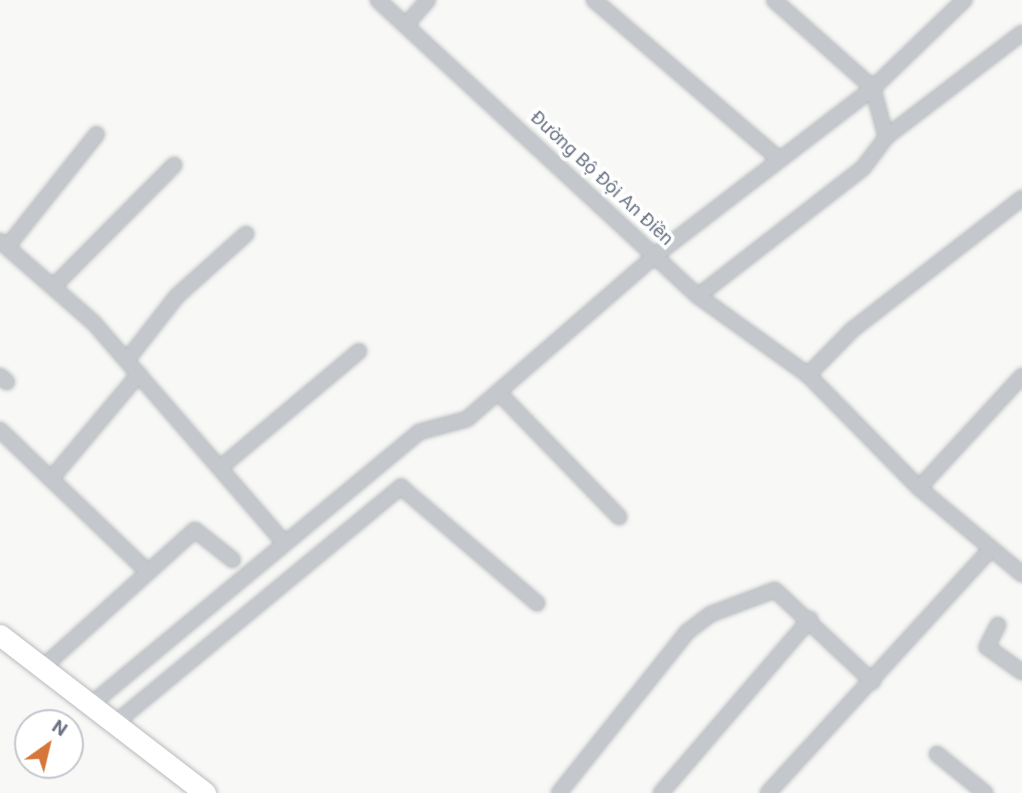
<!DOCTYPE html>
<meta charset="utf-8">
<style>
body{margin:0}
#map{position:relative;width:1022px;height:793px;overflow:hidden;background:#f8f8f6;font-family:Roboto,sans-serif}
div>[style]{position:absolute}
.roads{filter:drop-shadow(0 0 2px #b7babf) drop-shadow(0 0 2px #b7babf)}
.street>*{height:14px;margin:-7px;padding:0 7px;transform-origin:7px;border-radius:7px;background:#c4c7cb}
.secondary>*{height:21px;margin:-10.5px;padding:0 10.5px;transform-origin:10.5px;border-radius:10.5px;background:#fff}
span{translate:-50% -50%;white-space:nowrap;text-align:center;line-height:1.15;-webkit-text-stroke:7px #fff;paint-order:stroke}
.street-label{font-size:19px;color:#6a7485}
.north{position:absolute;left:14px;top:709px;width:70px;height:70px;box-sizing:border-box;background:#fff;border:2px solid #c3c7ce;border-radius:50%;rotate:34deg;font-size:19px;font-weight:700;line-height:28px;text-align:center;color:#6a7485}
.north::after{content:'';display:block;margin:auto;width:24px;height:32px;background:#d67638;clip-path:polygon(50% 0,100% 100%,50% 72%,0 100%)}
</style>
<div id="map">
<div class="roads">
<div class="street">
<div style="left:378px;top:0;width:436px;rotate:42.8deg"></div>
<div style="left:698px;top:296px;width:135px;rotate:35.7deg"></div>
<div style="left:808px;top:375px;width:158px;rotate:45.5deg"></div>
<div style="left:919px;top:488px;width:134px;rotate:39.9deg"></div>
<div style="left:594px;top:0;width:244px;rotate:40.7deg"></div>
<div style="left:406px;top:25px;width:33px;rotate:-49deg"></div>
<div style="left:886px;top:137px;width:171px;rotate:-37.4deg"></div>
<div style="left:0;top:241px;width:123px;rotate:41.1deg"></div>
<div style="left:93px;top:322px;width:289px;rotate:49.1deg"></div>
<div style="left:7px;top:247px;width:144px;rotate:-51.5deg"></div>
<div style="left:53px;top:287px;width:172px;rotate:-45.2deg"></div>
<div style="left:698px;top:296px;width:209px;rotate:-37.8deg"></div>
<div style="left:863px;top:168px;width:39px;rotate:-53deg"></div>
<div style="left:886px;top:137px;width:51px;rotate:-104.9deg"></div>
<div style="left:873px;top:88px;width:132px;rotate:-138.4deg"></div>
<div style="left:127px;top:360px;width:81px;rotate:-52deg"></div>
<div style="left:177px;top:296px;width:93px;rotate:-41.9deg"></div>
<div style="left:139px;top:374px;width:137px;rotate:130deg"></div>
<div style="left:51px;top:479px;width:132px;rotate:43.8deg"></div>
<div style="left:808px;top:375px;width:63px;rotate:-45.6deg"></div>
<div style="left:852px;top:330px;width:215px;rotate:-37.8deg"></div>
<div style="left:0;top:376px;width:9px;rotate:41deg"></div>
<div style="left:498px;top:392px;width:174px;rotate:45.9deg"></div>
<div style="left:0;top:430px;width:71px;rotate:43.9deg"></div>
<div style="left:221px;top:467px;width:180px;rotate:-40deg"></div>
<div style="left:919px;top:488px;width:152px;rotate:-47.4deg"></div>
<div style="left:998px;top:625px;width:25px;rotate:117deg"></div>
<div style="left:987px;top:647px;width:43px;rotate:35.5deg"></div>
<div style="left:41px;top:669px;width:207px;rotate:-42.1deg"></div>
<div style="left:195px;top:530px;width:48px;rotate:38.3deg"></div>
<div style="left:88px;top:707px;width:430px;rotate:-39.7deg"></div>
<div style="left:419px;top:432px;width:50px;rotate:-15.2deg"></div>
<div style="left:467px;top:419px;width:252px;rotate:-41deg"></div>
<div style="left:657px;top:254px;width:272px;rotate:-37.5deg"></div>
<div style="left:873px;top:88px;width:127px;rotate:-44deg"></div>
<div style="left:113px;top:725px;width:374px;rotate:-39.6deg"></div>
<div style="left:401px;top:487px;width:179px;rotate:40.5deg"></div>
<div style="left:937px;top:754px;width:62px;rotate:39.1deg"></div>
<div style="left:559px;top:793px;width:206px;rotate:-51.5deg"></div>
<div style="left:687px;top:632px;width:30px;rotate:-37deg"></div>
<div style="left:711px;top:614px;width:68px;rotate:-20.6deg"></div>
<div style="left:775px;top:590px;width:134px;rotate:43.2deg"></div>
<div style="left:661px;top:793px;width:229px;rotate:-49.4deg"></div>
<div style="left:768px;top:793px;width:326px;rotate:-47.6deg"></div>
</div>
<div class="secondary">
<div style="left:0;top:635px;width:259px;rotate:37.6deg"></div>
</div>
</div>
<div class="street-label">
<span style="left:602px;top:178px;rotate:43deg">Đường Bộ Đội An Điền</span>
</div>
<div class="north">N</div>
</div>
